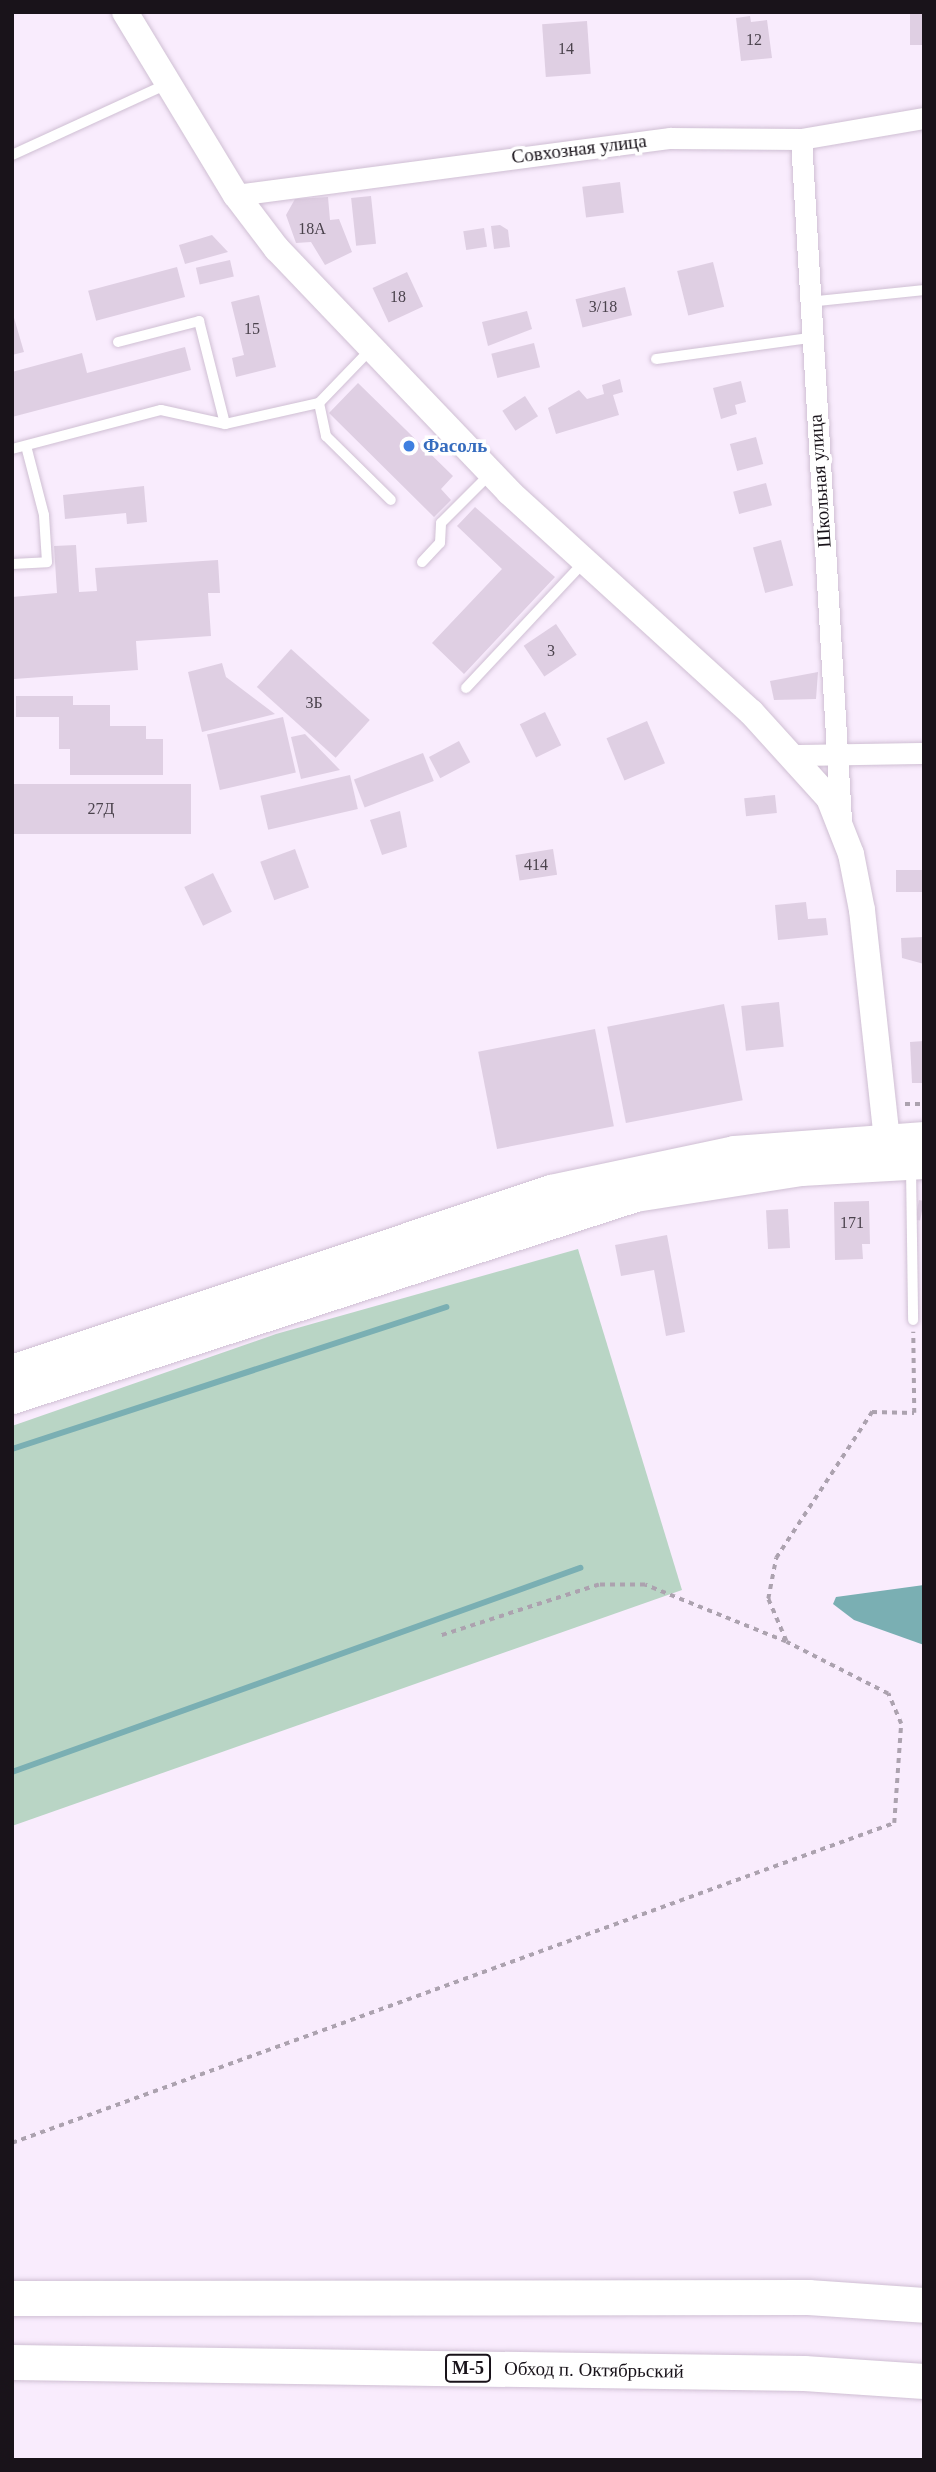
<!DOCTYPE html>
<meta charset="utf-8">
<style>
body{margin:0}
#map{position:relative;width:936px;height:2472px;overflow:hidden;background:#f9ecfd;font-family:Georgia,serif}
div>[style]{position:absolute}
.green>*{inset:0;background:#b9d5c5}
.water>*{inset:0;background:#7aafb3}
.stream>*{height:6px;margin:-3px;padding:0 3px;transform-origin:3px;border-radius:3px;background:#7aafb3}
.building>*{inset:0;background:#dfcfe3;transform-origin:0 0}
.path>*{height:3.5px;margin-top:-1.75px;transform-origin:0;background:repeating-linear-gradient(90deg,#aca2af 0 5px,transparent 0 10px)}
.roads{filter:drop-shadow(0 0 2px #cfbfd3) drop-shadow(0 0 2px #cfbfd3)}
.service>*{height:10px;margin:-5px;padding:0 5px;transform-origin:5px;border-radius:5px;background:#fff}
.minor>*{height:21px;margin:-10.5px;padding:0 10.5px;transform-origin:10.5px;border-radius:10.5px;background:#fff}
.tertiary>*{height:26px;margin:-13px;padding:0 13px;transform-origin:13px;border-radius:13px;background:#fff}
.primary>*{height:33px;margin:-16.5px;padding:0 16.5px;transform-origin:16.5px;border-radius:16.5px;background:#fff}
.trunk>*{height:35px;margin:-17.5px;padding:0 17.5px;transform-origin:17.5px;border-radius:17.5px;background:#fff}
.dots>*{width:19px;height:19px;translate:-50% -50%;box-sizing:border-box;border:4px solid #fff;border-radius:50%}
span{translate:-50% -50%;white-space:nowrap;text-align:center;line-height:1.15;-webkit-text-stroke:7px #fff;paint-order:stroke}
.number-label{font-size:16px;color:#4a424c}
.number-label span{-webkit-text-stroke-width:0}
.shield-label span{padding:2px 5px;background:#fff;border:2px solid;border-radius:5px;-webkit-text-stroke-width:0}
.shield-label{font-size:18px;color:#19131a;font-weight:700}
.street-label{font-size:19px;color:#19131a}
.shop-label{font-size:19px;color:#366cbe;font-weight:700}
.left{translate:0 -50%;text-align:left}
.frame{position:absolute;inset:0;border:14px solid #19131a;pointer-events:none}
</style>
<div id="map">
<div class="green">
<div style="clip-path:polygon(578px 1249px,682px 1590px,12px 1826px,12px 1426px,276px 1334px)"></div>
</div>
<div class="water">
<div style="clip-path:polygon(924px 1585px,924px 1645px,854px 1620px,833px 1604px,836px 1597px)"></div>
</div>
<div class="stream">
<div style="left:12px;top:1449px;width:457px;rotate:-18.1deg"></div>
<div style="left:12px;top:1772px;width:604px;rotate:-19.76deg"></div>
</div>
<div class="building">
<div style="left:910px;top:12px;width:14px;height:33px"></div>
<div style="clip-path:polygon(750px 16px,751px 22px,767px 20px,772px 58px,741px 61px,736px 18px)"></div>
<div style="left:587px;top:21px;width:53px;height:45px;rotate:86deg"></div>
<div style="left:620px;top:182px;width:31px;height:38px;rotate:83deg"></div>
<div style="left:371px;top:196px;width:48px;height:20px;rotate:84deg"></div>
<div style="clip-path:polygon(328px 197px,330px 220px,339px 219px,352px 252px,325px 265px,311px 242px,296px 243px,286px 215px,295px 199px)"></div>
<div style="clip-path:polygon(500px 225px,508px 230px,510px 247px,494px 249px,491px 226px)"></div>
<div style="left:484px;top:228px;width:19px;height:21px;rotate:81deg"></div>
<div style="clip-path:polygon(212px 235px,228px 252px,185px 264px,179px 245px)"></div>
<div style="left:230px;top:260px;width:17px;height:35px;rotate:77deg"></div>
<div style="left:713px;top:262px;width:46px;height:37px;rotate:76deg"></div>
<div style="left:177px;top:267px;width:31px;height:92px;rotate:75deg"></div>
<div style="left:407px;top:272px;width:38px;height:38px;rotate:65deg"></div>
<div style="left:625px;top:287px;width:29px;height:51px;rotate:76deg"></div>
<div style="clip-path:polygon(259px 295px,276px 367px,236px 377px,232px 358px,244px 355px,231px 302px)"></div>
<div style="clip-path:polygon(12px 311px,24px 352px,12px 355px)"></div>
<div style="clip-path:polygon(527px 311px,532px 329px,488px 346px,482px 322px)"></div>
<div style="left:534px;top:343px;width:25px;height:44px;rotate:76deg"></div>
<div style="clip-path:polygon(185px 347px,191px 370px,12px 417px,12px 372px,82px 353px,87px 373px)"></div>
<div style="clip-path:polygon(620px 379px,623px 392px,613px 395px,619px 415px,556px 434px,548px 408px,579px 390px,587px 399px,604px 394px,602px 385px)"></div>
<div style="clip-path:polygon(741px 381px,746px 402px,735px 405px,737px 414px,721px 419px,713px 388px)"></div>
<div style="clip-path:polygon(358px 383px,453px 476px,441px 489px,451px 500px,434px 517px,329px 413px)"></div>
<div style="left:525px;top:396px;width:24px;height:27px;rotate:57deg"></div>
<div style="left:756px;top:437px;width:28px;height:27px;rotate:75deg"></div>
<div style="left:766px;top:483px;width:23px;height:34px;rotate:75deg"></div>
<div style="clip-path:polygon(144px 486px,147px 522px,127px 524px,126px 513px,65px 519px,63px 495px)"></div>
<div style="clip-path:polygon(475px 507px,555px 577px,464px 674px,432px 643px,502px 569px,457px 526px)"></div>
<div style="left:781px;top:540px;width:47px;height:29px;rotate:75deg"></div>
<div style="clip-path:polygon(76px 545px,79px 592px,97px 591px,95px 568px,218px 560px,220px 593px,208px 593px,211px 636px,136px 641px,138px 670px,14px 679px,12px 597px,57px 593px,54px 546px)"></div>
<div style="left:556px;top:624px;width:37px;height:39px;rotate:56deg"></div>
<div style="left:291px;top:649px;width:106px;height:51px;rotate:42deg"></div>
<div style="clip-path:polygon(222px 663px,226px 677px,275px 714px,202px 732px,188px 672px)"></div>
<div style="clip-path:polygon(818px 672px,816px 699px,774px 700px,770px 681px)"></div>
<div style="clip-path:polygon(16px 696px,73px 696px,73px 705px,110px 705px,110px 726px,146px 726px,146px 739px,163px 739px,163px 775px,70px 775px,70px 749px,59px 749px,59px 717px,16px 717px)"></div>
<div style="left:545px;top:712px;width:37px;height:28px;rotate:64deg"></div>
<div style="left:283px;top:717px;width:57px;height:78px;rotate:77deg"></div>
<div style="left:647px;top:721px;width:46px;height:44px;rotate:67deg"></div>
<div style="clip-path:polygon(305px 734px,340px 770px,301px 779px,291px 737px)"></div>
<div style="left:459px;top:741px;width:24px;height:34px;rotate:62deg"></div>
<div style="left:423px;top:753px;width:30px;height:74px;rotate:69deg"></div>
<div style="left:350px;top:775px;width:35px;height:92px;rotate:77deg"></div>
<div style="left:12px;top:784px;width:179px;height:50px"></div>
<div style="left:775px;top:795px;width:18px;height:31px;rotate:84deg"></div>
<div style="clip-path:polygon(400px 811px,407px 847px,382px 855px,370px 820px)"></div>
<div style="left:295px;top:849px;width:41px;height:37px;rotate:70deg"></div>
<div style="left:553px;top:849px;width:26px;height:38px;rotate:81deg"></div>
<div style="left:924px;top:870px;width:22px;height:28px;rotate:90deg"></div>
<div style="left:213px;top:873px;width:43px;height:32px;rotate:64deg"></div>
<div style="clip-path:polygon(806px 902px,808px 919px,826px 918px,828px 935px,778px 940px,775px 905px)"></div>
<div style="clip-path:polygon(924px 937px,924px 964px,902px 958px,901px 938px)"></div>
<div style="left:779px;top:1002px;width:45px;height:38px;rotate:84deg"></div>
<div style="left:724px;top:1004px;width:98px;height:119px;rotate:79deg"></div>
<div style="left:595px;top:1029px;width:99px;height:119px;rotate:79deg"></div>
<div style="clip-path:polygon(924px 1041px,924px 1083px,912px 1083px,910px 1042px)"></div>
<div style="left:919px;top:1200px;width:5px;height:20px;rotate:11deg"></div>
<div style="clip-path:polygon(869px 1201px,870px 1244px,862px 1244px,863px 1259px,835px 1260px,834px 1202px)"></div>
<div style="left:788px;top:1209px;width:39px;height:22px;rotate:87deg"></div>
<div style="clip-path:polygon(667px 1235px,685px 1332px,666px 1336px,654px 1270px,621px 1276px,615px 1245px)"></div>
</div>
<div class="path">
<div style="left:905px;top:1104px;width:19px"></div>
<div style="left:786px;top:1641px;width:46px;rotate:-113.2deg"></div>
<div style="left:768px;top:1599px;width:42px;rotate:-79deg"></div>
<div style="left:776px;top:1558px;width:175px;rotate:-56.7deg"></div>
<div style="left:872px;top:1412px;width:42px;rotate:1.4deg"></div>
<div style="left:914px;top:1413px;width:81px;rotate:-90.7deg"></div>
<div style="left:12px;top:2143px;width:938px;rotate:-19.94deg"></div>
<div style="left:894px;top:1823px;width:99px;rotate:-86deg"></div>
<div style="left:901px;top:1724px;width:33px;rotate:-113deg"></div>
<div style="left:888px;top:1694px;width:114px;rotate:-153deg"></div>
<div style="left:786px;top:1642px;width:152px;rotate:-158deg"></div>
<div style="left:645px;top:1585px;width:46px;rotate:180deg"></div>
<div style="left:599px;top:1585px;width:167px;rotate:162.2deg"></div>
</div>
<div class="roads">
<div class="service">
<div style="left:12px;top:155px;width:170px;rotate:-24.6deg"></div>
<div style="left:808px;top:302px;width:117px;rotate:-5.9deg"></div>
<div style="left:118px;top:342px;width:84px;rotate:-14.5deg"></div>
<div style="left:199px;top:321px;width:106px;rotate:75.8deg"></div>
<div style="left:370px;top:350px;width:74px;rotate:133.9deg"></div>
<div style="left:319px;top:403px;width:34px;rotate:78deg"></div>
<div style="left:326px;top:436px;width:91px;rotate:44.6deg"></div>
<div style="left:656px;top:359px;width:155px;rotate:-7.8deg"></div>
<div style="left:12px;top:449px;width:154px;rotate:-14.7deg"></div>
<div style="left:161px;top:410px;width:66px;rotate:12.3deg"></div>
<div style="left:225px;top:424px;width:96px;rotate:-12.6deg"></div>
<div style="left:422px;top:562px;width:26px;rotate:-47deg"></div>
<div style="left:440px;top:543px;width:20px;rotate:-87deg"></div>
<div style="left:441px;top:523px;width:69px;rotate:-45deg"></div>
<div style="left:12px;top:564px;width:35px;rotate:-3deg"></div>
<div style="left:47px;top:562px;width:47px;rotate:-93.7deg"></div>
<div style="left:44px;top:515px;width:71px;rotate:-104.6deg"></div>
<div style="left:466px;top:688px;width:174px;rotate:-46.9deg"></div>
<div style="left:911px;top:1168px;width:152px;rotate:89.2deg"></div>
</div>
<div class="minor">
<div style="left:801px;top:139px;width:683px;rotate:86.64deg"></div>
<div style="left:236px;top:195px;width:438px;rotate:-7.5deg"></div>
<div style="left:670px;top:138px;width:131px;rotate:0.4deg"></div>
<div style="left:801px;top:139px;width:125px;rotate:-9.7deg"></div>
<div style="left:795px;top:755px;width:129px;rotate:-0.9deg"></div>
</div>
<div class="tertiary">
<div style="left:125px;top:12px;width:214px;rotate:58.8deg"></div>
<div style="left:236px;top:195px;width:68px;rotate:52.8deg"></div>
<div style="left:277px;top:249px;width:336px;rotate:46.3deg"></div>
<div style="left:509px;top:492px;width:327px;rotate:42.3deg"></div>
<div style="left:751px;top:712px;width:116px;rotate:47.8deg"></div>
<div style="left:829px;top:798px;width:60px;rotate:68.6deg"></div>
<div style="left:851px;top:854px;width:57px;rotate:78.9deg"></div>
<div style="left:862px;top:910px;width:251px;rotate:83.8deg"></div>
</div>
<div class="primary">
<div style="left:12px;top:1371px;width:568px;rotate:-18.47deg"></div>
<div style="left:551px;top:1191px;width:187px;rotate:-12deg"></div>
<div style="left:734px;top:1152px;width:191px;rotate:-4.2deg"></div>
<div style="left:12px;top:1397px;width:655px;rotate:-17.96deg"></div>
<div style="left:635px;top:1195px;width:168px;rotate:-8.9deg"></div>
<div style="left:801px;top:1169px;width:123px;rotate:-3.3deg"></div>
</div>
<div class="trunk">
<div style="left:12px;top:2298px;width:796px;rotate:-0.07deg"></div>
<div style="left:808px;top:2297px;width:116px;rotate:3.9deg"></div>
<div style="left:12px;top:2362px;width:792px;rotate:0.8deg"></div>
<div style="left:804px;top:2373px;width:120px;rotate:3.8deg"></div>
</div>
</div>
<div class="dots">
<div style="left:409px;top:446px;background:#3f7fe0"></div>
</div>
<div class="number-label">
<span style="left:754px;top:40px">12</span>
<span style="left:566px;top:49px">14</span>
<span style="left:312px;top:229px">18А</span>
<span style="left:398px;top:297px">18</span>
<span style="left:603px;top:307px">3/18</span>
<span style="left:252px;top:329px">15</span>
<span style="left:551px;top:651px">3</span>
<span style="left:314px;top:703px">3Б</span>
<span style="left:101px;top:809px">27Д</span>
<span style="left:536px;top:865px">414</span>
<span style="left:852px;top:1223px">171</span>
</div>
<div class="shield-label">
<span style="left:468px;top:2368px">М-5</span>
</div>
<div class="street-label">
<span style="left:579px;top:149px;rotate:-7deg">Совхозная улица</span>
<span style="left:820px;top:481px;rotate:-94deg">Школьная улица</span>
<span style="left:594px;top:2370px;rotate:1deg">Обход п. Октябрьский</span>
</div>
<div class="shop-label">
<span class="left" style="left:423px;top:446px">Фасоль</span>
</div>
<div class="frame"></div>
</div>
